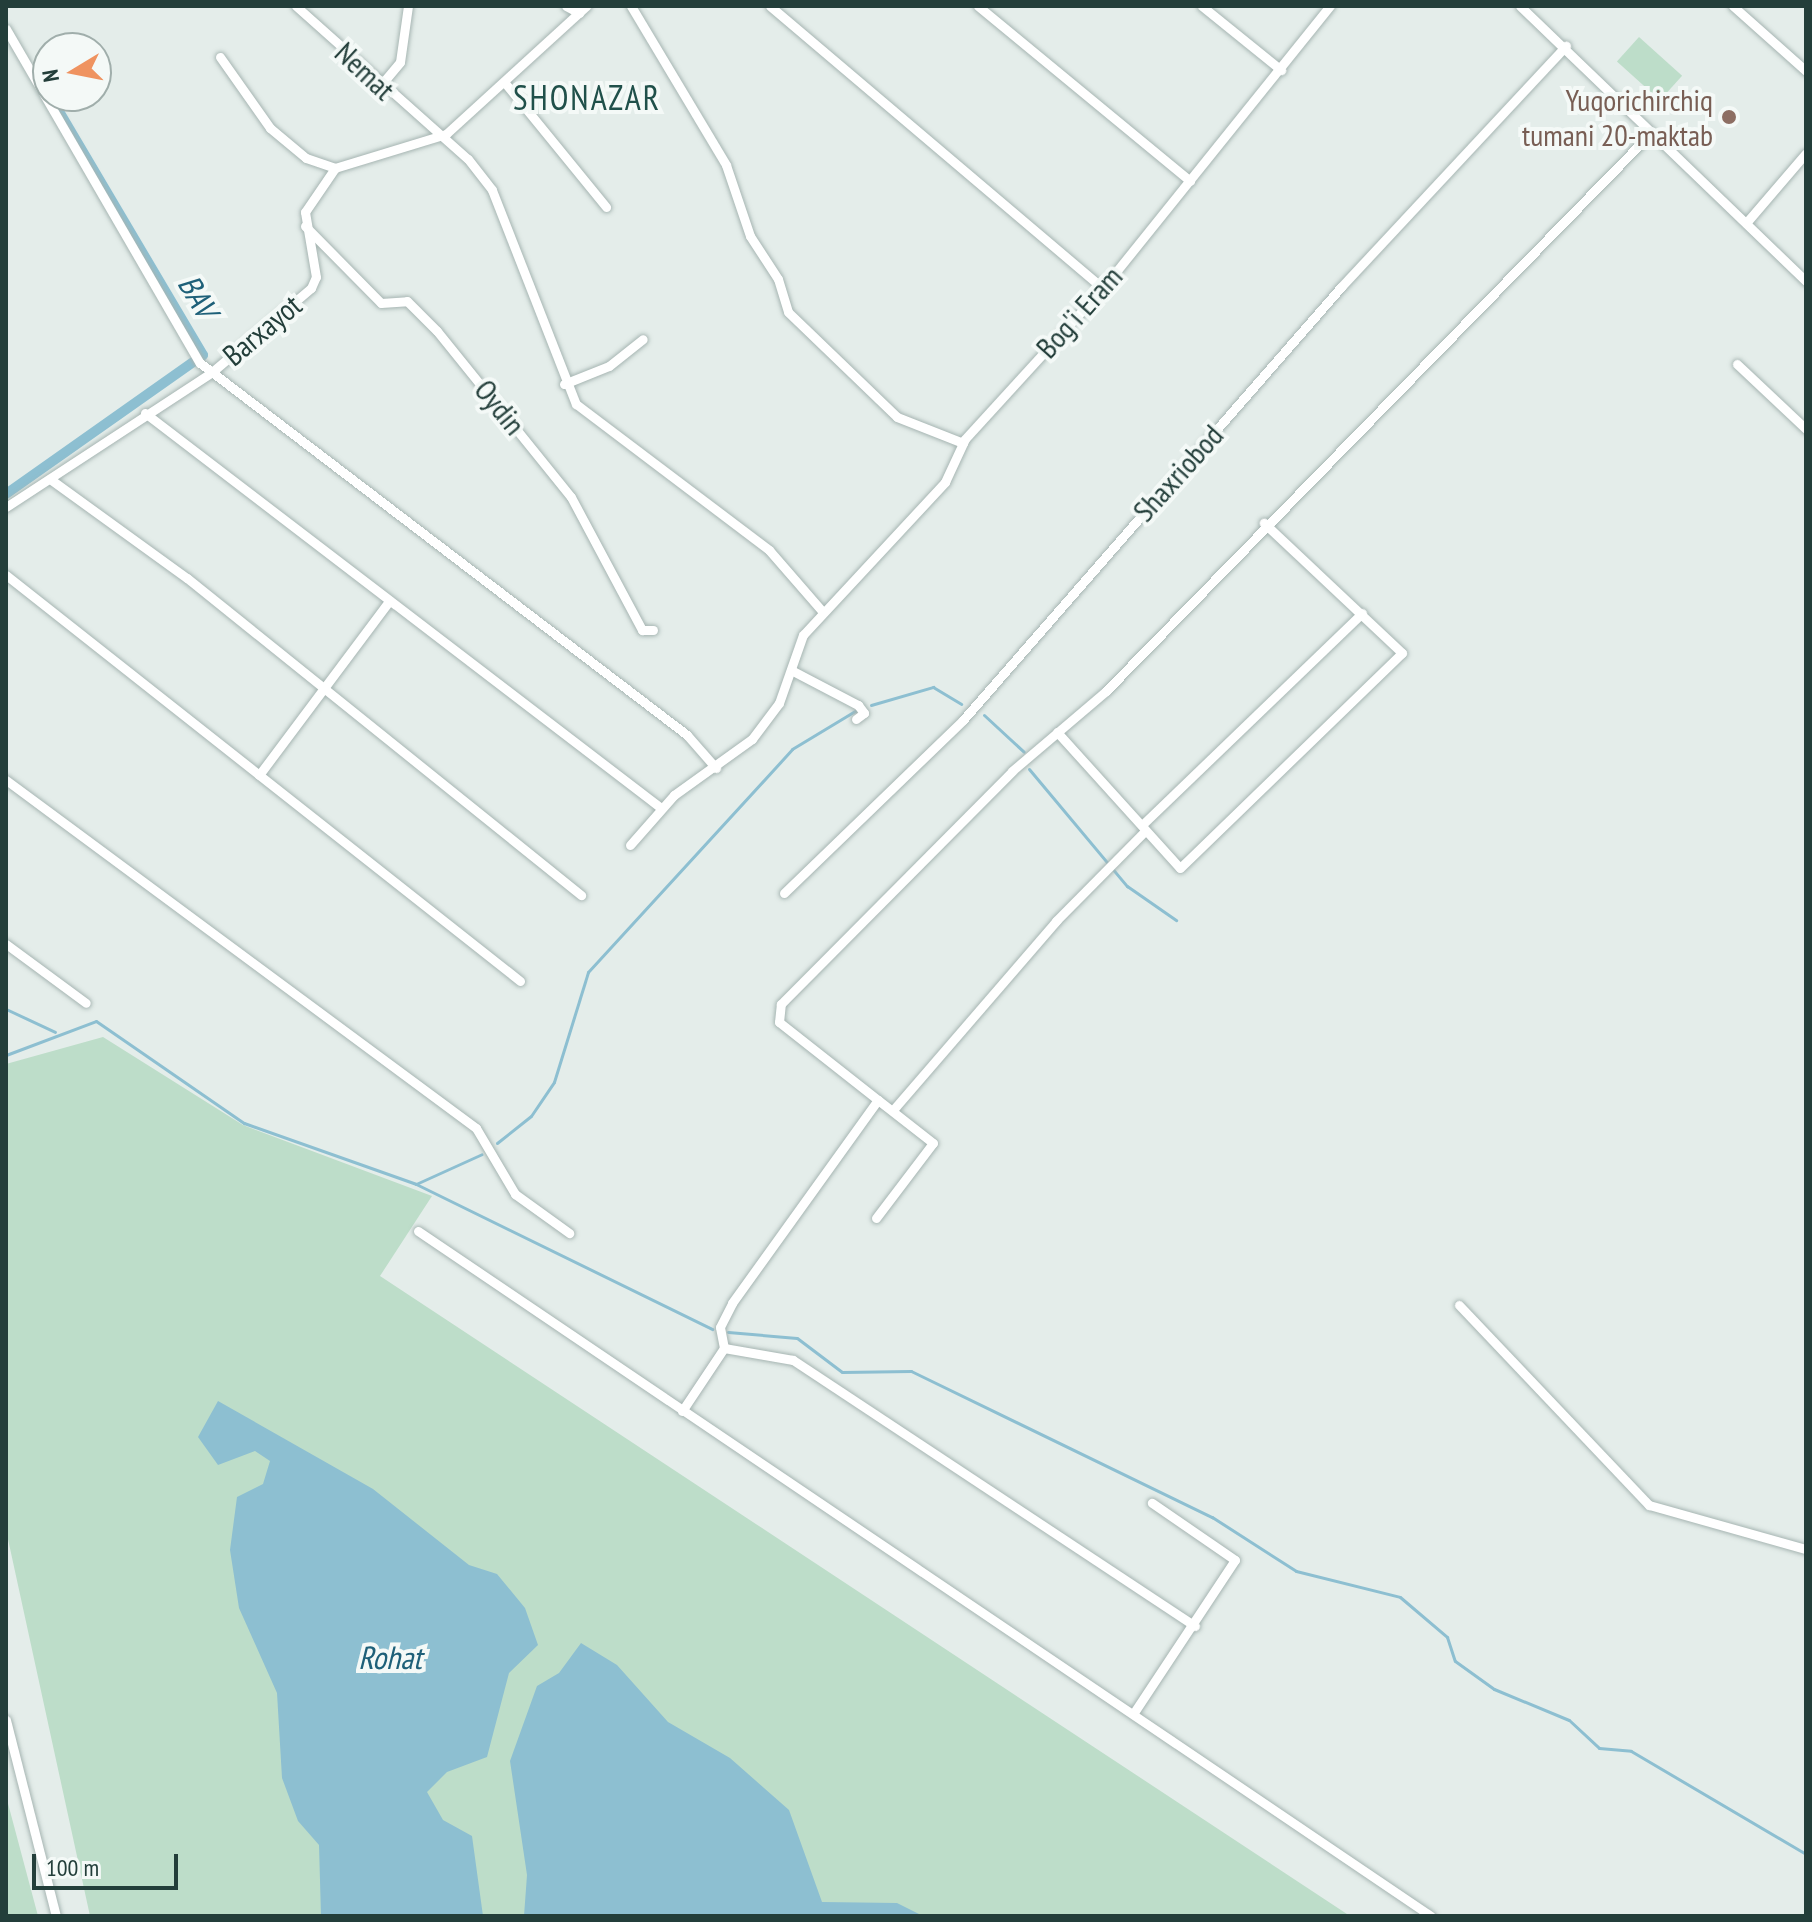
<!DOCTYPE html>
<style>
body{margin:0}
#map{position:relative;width:1812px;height:1922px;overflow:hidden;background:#e4edea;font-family:"PT Sans Narrow",sans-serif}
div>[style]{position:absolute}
.green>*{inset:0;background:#bdddc9;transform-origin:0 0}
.water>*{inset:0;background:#8dbfd1}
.stream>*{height:3px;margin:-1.5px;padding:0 1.5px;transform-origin:1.5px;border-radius:1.5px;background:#8dbfd1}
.canal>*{height:10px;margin:-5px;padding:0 5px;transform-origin:5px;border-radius:5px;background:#8dbfd1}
.roads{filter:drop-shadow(0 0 2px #a6b5b2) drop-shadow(0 0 2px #a6b5b2)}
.street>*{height:9px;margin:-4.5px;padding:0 4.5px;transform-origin:4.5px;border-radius:4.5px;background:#fff}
.dots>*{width:22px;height:22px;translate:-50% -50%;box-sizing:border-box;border:4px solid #f4f9f7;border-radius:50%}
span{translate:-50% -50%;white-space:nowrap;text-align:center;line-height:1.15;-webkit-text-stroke:8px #f4f9f7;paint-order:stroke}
.street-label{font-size:30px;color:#233e3a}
.education-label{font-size:30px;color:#785e54}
.right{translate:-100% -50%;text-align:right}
.water-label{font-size:32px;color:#1e6079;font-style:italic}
.quarter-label{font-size:34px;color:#20504a;letter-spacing:2px}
.frame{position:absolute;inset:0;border:8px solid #233e3a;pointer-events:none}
.north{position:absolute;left:32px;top:32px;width:80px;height:80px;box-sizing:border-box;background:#f4f9f7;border:2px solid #a0aeab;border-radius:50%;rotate:260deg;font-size:22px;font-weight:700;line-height:32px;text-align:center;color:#233e3a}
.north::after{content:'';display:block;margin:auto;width:28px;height:36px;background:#ef9360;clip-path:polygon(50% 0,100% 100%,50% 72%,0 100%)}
.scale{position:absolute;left:32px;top:1854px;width:146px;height:36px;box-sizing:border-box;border:4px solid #233e3a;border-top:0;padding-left:10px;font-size:24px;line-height:28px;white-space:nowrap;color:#233e3a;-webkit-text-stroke:6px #f4f9f7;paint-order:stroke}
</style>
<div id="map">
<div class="green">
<div style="left:1639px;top:37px;width:58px;height:33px;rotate:42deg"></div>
<div style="clip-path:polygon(103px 1037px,243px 1125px,432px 1196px,380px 1276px,1350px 1916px,90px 1916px,6px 1530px,6px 1064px)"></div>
<div style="clip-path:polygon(6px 1796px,38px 1916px,6px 1916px)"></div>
</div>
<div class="water">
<div style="clip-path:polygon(218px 1401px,373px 1489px,469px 1565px,497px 1574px,525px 1608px,538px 1645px,509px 1673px,487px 1757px,447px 1772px,427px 1792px,443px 1820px,472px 1836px,483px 1916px,321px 1916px,319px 1845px,298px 1821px,282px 1778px,277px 1693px,239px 1608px,230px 1550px,237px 1497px,263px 1484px,270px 1461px,255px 1451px,218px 1465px,198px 1437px)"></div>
<div style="clip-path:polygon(581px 1643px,617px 1665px,668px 1722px,730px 1758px,789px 1810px,822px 1902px,897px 1903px,923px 1916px,524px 1916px,527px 1875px,510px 1761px,537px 1686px,559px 1673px)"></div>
</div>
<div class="stream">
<div style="left:871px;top:705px;width:65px;rotate:-16.2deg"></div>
<div style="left:933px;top:687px;width:33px;rotate:31deg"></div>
<div style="left:984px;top:715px;width:54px;rotate:42.8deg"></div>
<div style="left:1029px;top:769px;width:153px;rotate:50.1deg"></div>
<div style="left:1127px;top:886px;width:60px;rotate:34.8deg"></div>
<div style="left:6px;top:1009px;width:54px;rotate:25.1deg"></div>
<div style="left:6px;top:1055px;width:96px;rotate:-20.7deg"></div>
<div style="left:96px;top:1021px;width:180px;rotate:34.6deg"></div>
<div style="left:244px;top:1123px;width:182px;rotate:19.5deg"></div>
<div style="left:416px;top:1184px;width:330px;rotate:26.1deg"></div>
<div style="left:497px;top:1143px;width:43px;rotate:-38.5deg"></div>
<div style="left:531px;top:1116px;width:41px;rotate:-55.9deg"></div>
<div style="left:554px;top:1082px;width:115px;rotate:-72.8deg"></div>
<div style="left:588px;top:972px;width:302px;rotate:-47.5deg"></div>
<div style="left:792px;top:749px;width:74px;rotate:-31.1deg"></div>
<div style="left:416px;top:1184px;width:72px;rotate:-24.4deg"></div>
<div style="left:728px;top:1332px;width:69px;rotate:5deg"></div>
<div style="left:797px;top:1338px;width:56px;rotate:37.1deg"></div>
<div style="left:842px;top:1372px;width:69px;rotate:-0.8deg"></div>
<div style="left:911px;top:1371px;width:335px;rotate:25.9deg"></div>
<div style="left:1212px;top:1517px;width:100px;rotate:32.7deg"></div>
<div style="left:1296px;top:1571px;width:107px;rotate:14deg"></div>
<div style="left:1400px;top:1597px;width:62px;rotate:40.4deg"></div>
<div style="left:1447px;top:1637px;width:25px;rotate:72deg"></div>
<div style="left:1455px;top:1661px;width:48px;rotate:35.7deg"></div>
<div style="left:1494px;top:1689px;width:81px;rotate:22.5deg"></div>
<div style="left:1569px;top:1720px;width:41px;rotate:43deg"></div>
<div style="left:1599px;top:1748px;width:32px;rotate:5deg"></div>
<div style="left:1631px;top:1751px;width:203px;rotate:30.5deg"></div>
</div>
<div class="canal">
<div style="left:36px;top:71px;width:24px;rotate:60deg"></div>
<div style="left:6px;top:494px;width:241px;rotate:-35.2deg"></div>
<div style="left:203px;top:355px;width:301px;rotate:-120.6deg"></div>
</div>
<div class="roads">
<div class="street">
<div style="left:296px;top:6px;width:230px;rotate:41.7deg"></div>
<div style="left:468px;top:159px;width:39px;rotate:52deg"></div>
<div style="left:492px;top:190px;width:230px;rotate:68.6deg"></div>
<div style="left:576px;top:404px;width:242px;rotate:37.1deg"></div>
<div style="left:769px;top:550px;width:81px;rotate:49deg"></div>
<div style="left:566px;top:6px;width:15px;rotate:28deg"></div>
<div style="left:631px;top:6px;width:185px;rotate:59.1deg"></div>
<div style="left:726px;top:165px;width:75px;rotate:71.3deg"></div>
<div style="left:750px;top:236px;width:51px;rotate:56.9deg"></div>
<div style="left:778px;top:279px;width:34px;rotate:73deg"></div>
<div style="left:788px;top:312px;width:151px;rotate:43.9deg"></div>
<div style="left:897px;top:417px;width:71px;rotate:21.5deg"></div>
<div style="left:770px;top:6px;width:436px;rotate:40.3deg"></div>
<div style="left:978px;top:6px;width:275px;rotate:39.5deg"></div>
<div style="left:1202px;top:6px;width:102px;rotate:39deg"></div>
<div style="left:1520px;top:6px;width:397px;rotate:43.9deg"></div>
<div style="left:1733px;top:6px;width:98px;rotate:41.7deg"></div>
<div style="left:6px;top:29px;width:386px;rotate:59.9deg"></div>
<div style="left:200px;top:363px;width:613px;rotate:37.37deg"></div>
<div style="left:687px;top:735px;width:44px;rotate:48.7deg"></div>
<div style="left:220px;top:57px;width:87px;rotate:54.8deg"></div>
<div style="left:270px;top:128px;width:47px;rotate:39.8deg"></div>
<div style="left:306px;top:158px;width:31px;rotate:19deg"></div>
<div style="left:505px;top:83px;width:160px;rotate:50.8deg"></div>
<div style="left:380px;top:86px;width:31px;rotate:-50deg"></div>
<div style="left:400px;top:62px;width:57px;rotate:-81.9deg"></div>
<div style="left:1746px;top:223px;width:92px;rotate:-49.4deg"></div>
<div style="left:305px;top:226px;width:108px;rotate:45.4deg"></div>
<div style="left:381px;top:303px;width:26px;rotate:-4deg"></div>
<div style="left:407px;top:301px;width:42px;rotate:45deg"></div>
<div style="left:437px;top:331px;width:213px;rotate:51.1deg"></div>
<div style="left:571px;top:497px;width:151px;rotate:61.9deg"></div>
<div style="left:642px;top:630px;width:11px"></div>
<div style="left:1737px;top:364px;width:95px;rotate:43.3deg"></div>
<div style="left:564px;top:384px;width:48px;rotate:-21.8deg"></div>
<div style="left:609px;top:366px;width:43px;rotate:-38.5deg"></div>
<div style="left:145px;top:413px;width:650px;rotate:37.43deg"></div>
<div style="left:50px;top:479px;width:169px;rotate:35.9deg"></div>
<div style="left:187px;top:578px;width:506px;rotate:38.82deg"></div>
<div style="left:6px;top:507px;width:246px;rotate:-33.2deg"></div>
<div style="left:212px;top:372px;width:130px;rotate:-40.3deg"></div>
<div style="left:311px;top:288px;width:12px;rotate:-66deg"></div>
<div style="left:316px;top:277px;width:66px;rotate:-99.6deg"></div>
<div style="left:305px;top:212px;width:53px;rotate:-55.7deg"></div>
<div style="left:335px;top:168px;width:116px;rotate:-17deg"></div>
<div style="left:446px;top:134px;width:190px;rotate:-42.4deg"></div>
<div style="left:6px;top:575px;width:655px;rotate:38.3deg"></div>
<div style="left:791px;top:670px;width:76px;rotate:27.6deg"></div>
<div style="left:858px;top:705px;width:10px;rotate:53deg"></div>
<div style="left:864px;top:713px;width:10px;rotate:143deg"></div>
<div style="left:1057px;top:732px;width:183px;rotate:47.9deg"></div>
<div style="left:1180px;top:868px;width:309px;rotate:-44.1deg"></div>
<div style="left:1402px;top:653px;width:190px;rotate:-136.7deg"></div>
<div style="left:259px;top:775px;width:217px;rotate:-53.2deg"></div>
<div style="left:6px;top:780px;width:585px;rotate:36.52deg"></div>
<div style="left:476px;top:1128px;width:77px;rotate:59.4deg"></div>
<div style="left:515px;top:1194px;width:67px;rotate:35.8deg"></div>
<div style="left:1143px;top:824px;width:304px;rotate:-43.9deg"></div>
<div style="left:630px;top:845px;width:67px;rotate:-48.7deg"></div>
<div style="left:674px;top:795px;width:96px;rotate:-35.7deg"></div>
<div style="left:752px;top:739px;width:45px;rotate:-53.1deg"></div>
<div style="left:779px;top:703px;width:72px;rotate:-70.6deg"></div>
<div style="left:803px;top:635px;width:209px;rotate:-47.1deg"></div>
<div style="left:945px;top:482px;width:47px;rotate:-65.1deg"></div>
<div style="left:965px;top:439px;width:205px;rotate:-47.6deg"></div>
<div style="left:1103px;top:288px;width:362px;rotate:-51.2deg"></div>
<div style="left:784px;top:893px;width:249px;rotate:-44deg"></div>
<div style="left:963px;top:720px;width:575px;rotate:-48.88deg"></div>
<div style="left:1341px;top:287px;width:330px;rotate:-47deg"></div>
<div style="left:6px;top:944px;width:99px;rotate:36.4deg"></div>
<div style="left:893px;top:1110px;width:250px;rotate:-49.2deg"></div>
<div style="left:1056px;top:921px;width:125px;rotate:-45.3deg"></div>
<div style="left:876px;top:1218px;width:94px;rotate:-52.8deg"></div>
<div style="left:933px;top:1143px;width:70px;rotate:-142deg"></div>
<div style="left:418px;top:1231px;width:1223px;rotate:34.07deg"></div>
<div style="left:1459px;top:1305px;width:276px;rotate:46.5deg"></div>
<div style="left:1649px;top:1505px;width:163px;rotate:15.7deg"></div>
<div style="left:724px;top:1348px;width:21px;rotate:-101deg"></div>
<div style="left:720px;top:1327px;width:27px;rotate:-63deg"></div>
<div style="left:732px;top:1303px;width:250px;rotate:-54.3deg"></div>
<div style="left:878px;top:1100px;width:126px;rotate:-141.8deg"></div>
<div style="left:779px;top:1022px;width:18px;rotate:-84deg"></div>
<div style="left:781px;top:1004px;width:328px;rotate:-45.2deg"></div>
<div style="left:1012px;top:771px;width:123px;rotate:-40.4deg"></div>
<div style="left:1106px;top:691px;width:780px;rotate:-45.68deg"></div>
<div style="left:682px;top:1411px;width:76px;rotate:-56.3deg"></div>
<div style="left:724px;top:1348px;width:70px;rotate:9.9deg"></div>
<div style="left:793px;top:1360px;width:482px;rotate:33.5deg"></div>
<div style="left:1135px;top:1711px;width:181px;rotate:-56.5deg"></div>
<div style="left:1235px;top:1560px;width:101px;rotate:-145.5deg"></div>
<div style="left:6px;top:1720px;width:202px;rotate:75.7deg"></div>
</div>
</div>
<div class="dots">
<div style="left:1729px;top:117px;background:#8d6e63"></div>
</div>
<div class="street-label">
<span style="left:365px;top:71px;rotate:43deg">Nemat</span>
<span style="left:1079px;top:312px;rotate:-48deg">Bog'i Eram</span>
<span style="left:262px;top:330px;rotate:-40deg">Barxayot</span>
<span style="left:500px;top:407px;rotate:51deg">Oydin</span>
<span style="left:1178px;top:473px;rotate:-48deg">Shaxriobod</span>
</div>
<div class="education-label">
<span class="right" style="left:1713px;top:117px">Yuqorichirchiq<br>tumani 20-maktab</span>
</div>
<div class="water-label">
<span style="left:198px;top:296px;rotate:59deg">BAV</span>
<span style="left:390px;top:1657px">Rohat</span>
</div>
<div class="quarter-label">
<span style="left:587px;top:98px">SHONAZAR</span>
</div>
<div class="frame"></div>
<div class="north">N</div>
<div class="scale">100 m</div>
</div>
